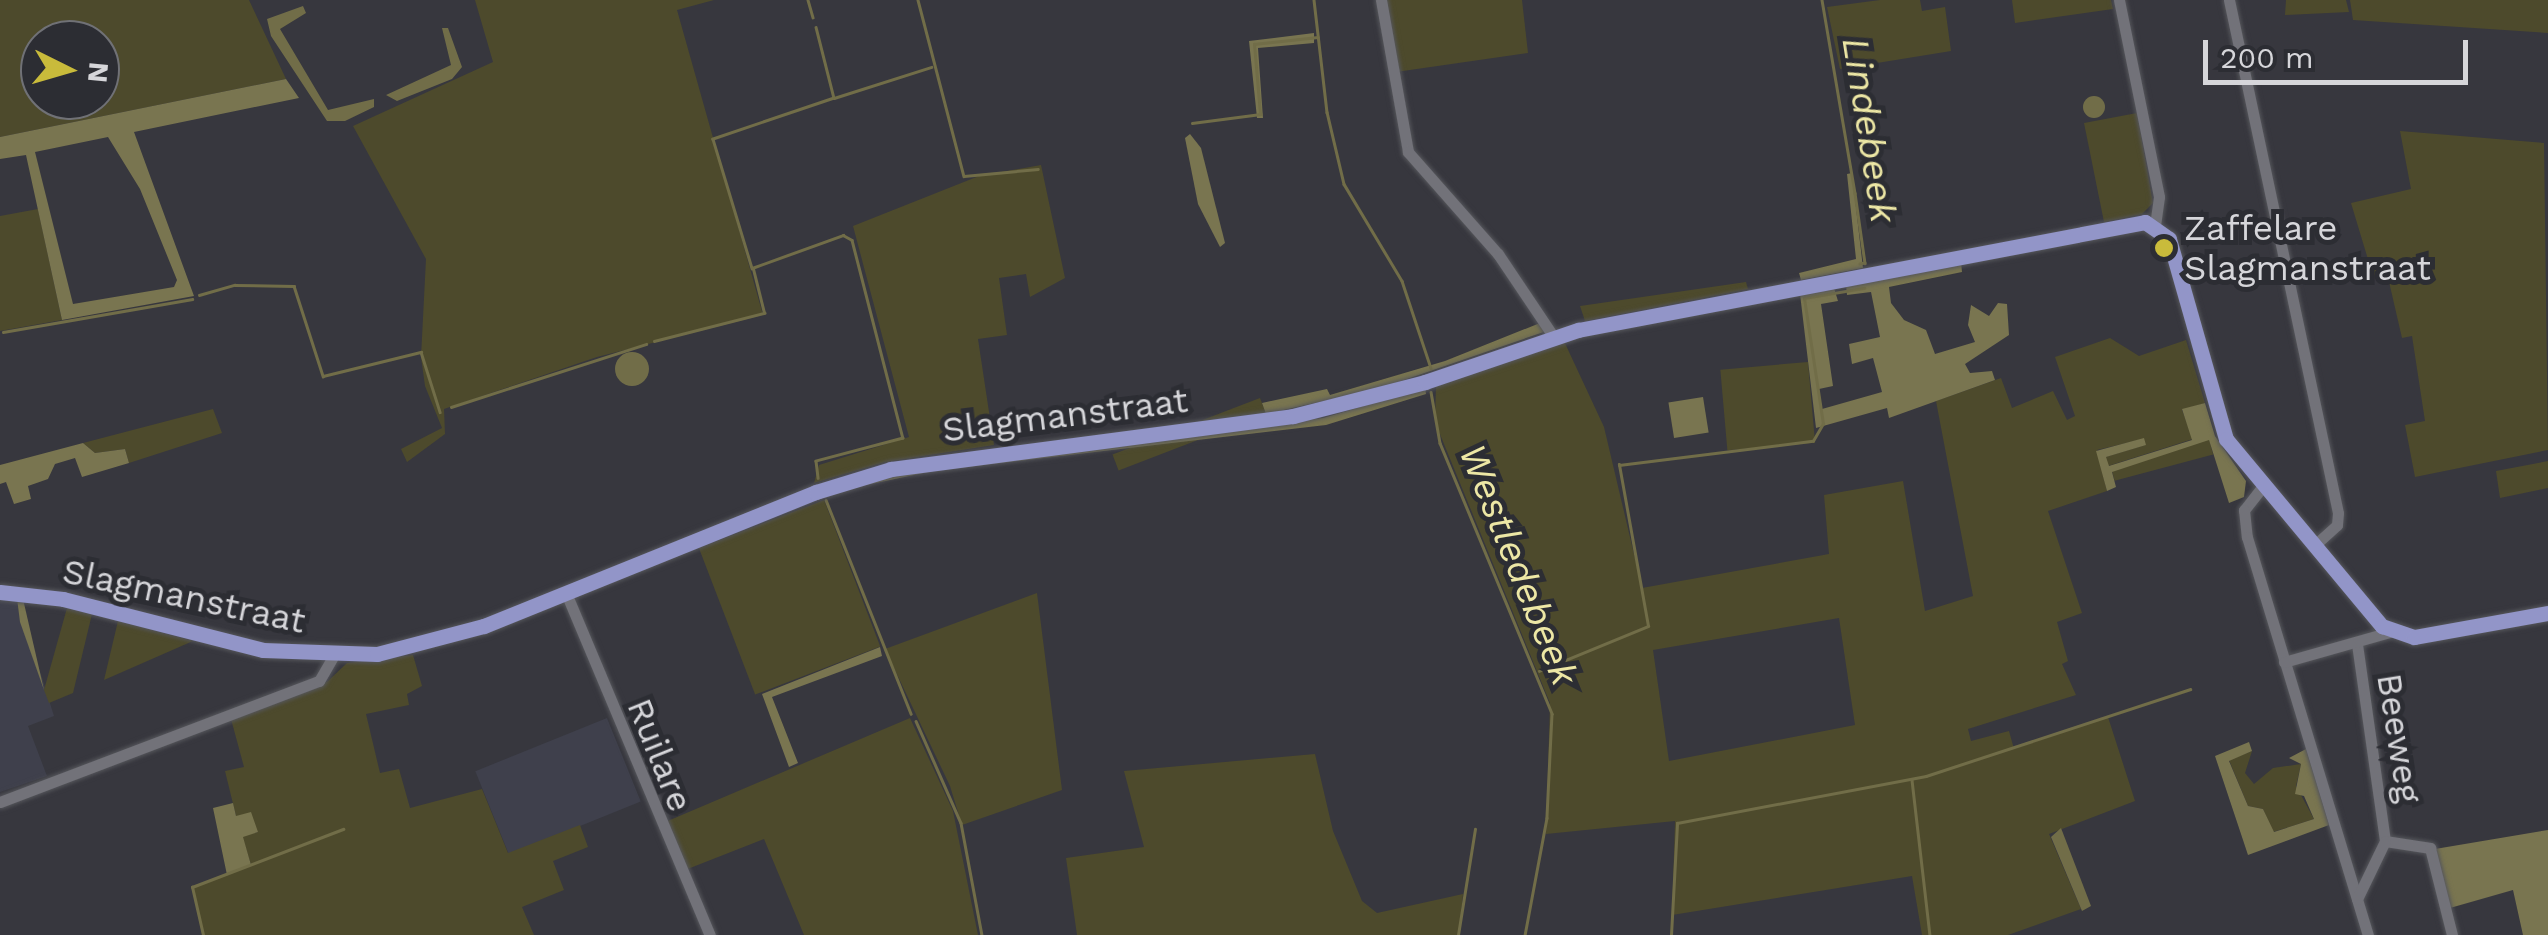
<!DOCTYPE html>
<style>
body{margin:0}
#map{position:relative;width:2548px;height:935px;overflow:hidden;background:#37373e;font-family:"Work Sans",sans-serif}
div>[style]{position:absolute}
.built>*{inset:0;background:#3f404c;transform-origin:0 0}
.green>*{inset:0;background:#4d4a2c;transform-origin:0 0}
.forest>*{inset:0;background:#797550;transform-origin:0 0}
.water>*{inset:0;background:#716d48}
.round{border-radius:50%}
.stream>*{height:2.5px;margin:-1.25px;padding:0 1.25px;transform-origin:1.25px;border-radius:1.25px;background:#716d48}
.roads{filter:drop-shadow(0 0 2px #55565b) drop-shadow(0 0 2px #55565b)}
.minor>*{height:11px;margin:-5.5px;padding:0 5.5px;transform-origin:5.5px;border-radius:5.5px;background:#727279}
.major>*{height:15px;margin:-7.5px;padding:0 7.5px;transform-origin:7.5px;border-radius:7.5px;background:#9295c8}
.dots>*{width:28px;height:28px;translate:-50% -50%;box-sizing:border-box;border:5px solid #2c2d33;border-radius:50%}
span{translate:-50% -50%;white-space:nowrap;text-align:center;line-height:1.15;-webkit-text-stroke:10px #2c2d33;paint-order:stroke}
.poi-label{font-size:35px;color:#d6d6da}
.left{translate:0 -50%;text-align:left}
.street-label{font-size:35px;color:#d6d6da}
.water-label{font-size:38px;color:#ede7a5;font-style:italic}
.north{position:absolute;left:20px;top:20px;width:100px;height:100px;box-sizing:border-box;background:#2c2d33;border:2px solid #707176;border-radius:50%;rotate:95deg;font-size:28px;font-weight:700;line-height:40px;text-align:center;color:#d6d6da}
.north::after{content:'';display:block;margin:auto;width:35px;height:45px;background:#c9bb3b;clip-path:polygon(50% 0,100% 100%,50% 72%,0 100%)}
.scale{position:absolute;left:2203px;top:40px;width:265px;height:45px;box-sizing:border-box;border:5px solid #d6d6da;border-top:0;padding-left:12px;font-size:30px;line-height:35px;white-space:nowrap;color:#d6d6da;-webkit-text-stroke:8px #2c2d33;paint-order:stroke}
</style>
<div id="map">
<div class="built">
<div style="clip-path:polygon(0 598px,17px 598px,54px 716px,28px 726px,47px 776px,0 792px)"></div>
<div style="left:607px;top:718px;width:90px;height:142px;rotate:68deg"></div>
</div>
<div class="green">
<div style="clip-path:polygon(evenodd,0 0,249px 0,286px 79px,0 137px,0 0,40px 40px,100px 40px,100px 100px,40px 100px,40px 40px)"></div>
<div style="clip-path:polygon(475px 0,714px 0,677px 10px,763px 315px,597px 357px,444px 409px,445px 434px,407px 462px,401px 449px,442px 428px,425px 386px,421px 357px,426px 259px,353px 126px,493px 62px)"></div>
<div style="clip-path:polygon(1386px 0,1522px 0,1528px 53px,1396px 72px)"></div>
<div style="clip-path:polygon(1880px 0,1920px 0,1922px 11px,1945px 7px,1951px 51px,1840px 69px,1827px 7px)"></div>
<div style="clip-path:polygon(2012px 0,2111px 0,2113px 9px,2015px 23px)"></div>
<div style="clip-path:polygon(2286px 0,2346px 0,2349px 12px,2285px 15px)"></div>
<div style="clip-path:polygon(2350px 0,2548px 0,2548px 33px,2353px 20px)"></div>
<div style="clip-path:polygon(2137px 113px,2153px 203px,2142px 214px,2104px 222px,2084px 123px)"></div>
<div style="clip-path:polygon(2400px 131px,2544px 143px,2548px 450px,2415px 477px,2405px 425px,2425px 421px,2412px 336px,2402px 338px,2387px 273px,2373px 276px,2351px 203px,2411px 189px)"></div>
<div style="clip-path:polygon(1041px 165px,1065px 278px,1030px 297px,1026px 274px,999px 278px,1007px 335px,978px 339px,994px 445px,885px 462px,814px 483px,819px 465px,909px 437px,853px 226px,979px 176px)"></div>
<div style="clip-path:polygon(38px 209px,62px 320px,0 331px,0 216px)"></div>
<div style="clip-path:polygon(1746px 282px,1748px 289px,1585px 321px,1580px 306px)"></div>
<div style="clip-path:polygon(evenodd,2110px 338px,2139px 356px,2186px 340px,2205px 403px,2182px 410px,2193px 439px,2108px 466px,2105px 457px,2145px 445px,2143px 439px,2097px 450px,2107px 491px,2048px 511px,2082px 613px,2057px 622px,2068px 661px,2062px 664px,2076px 695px,1968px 729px,1971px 741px,2009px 731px,2014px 749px,2108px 717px,2135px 801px,2049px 834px,2081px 909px,2008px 935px,1922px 935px,1912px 876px,1672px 915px,1675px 821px,1546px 834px,1550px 703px,1435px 422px,1436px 385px,1563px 339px,1604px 427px,1642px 588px,1829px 554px,1824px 495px,1903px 481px,1925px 611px,1973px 596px,1936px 401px,2001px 378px,2012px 408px,2053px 391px,2067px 420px,2075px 416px,2055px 357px,2110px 338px,1839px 618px,1855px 725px,1669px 761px,1653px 650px,1839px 618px)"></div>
<div style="left:1808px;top:362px;width:81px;height:88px;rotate:85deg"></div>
<div style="left:1260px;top:398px;width:17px;height:158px;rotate:69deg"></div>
<div style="clip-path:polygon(213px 409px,222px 433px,129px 463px,125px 449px,95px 453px,83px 443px)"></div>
<div style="left:2209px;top:439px;width:16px;height:102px;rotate:75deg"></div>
<div style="clip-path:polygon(2548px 461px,2548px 488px,2500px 498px,2496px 471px)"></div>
<div style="left:824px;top:500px;width:157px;height:134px;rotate:69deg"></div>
<div style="clip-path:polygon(1037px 593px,1062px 790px,962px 825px,950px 786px,885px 649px)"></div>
<div style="clip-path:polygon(67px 608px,92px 614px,73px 693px,49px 703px,44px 690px)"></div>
<div style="clip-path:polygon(118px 621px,193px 641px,104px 680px)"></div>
<div style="clip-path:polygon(413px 655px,422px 686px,407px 694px,409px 705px,366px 714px,380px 773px,399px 769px,410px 808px,482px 789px,508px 853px,580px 825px,588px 847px,553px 861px,564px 890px,522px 907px,534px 935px,202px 935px,193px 888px,251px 865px,242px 836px,258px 832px,236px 816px,225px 771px,244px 767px,231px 719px,328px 681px,347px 663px)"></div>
<div style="clip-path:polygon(910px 718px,953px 811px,978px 935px,804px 935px,764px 839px,685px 870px,663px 823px)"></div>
<div style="clip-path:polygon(2252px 751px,2245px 773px,2254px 784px,2273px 768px,2301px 764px,2296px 786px,2314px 819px,2273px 832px,2263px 809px,2248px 806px,2229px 760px)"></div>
<div style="clip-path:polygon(1315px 754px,1333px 831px,1362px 901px,1377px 913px,1463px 894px,1459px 935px,1077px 935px,1066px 858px,1144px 847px,1124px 771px)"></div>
</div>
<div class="forest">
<div style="clip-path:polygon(1314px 33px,1314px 43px,1258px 48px,1263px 118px,1257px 118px,1249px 41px)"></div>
<div style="clip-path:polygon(evenodd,286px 79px,299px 98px,134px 132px,194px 296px,62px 320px,26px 155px,0 159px,0 137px,286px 79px,108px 137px,140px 189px,177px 280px,174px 287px,73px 304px,35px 152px,108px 137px)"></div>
<div style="clip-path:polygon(1190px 134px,1201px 148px,1225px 243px,1220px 247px,1198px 204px,1185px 138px)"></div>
<div style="clip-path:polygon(1852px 173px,1863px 268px,1801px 280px,1799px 273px,1856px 259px,1847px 174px)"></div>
<div style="clip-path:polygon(1961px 262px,1962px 272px,1889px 287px,1891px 303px,1904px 320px,1926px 330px,1935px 354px,1975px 342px,1968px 325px,1971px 305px,1989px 316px,1998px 303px,2007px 304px,2009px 335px,1965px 364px,1970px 373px,1992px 371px,1995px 380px,1889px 418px,1887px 408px,1816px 428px,1800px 294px,1834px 288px,1838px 301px,1821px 304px,1833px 386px,1819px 389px,1822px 409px,1882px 392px,1873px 358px,1852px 364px,1849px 344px,1880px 337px,1871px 292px,1847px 295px,1846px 285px)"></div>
<div style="clip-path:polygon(1540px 323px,1544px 332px,1378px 389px,1266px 414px,1262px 403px,1327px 389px,1330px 395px,1445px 361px)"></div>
<div style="clip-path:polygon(1425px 388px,1426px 394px,1326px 425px,933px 471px,828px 493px,894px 473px,1323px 418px)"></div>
<div style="left:1703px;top:397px;width:36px;height:35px;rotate:81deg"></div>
<div style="clip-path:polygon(2205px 403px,2215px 436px,2246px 481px,2244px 497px,2229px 503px,2209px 440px,2112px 472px,2116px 487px,2107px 491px,2096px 451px,2144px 438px,2146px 445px,2106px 457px,2109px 466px,2192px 440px,2182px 409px)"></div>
<div style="clip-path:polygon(83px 443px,95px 453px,125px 449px,129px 463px,82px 477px,75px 458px,55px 464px,48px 479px,28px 486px,31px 499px,14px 504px,6px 482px,0 484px,0 465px)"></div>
<div style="clip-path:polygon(17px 598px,23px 599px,44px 690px,20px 622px)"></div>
<div style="clip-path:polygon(880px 647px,882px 656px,772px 697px,798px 763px,789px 767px,762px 694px)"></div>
<div style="clip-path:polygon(2249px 742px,2252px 751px,2229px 761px,2248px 806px,2263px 809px,2274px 832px,2314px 819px,2304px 796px,2295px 794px,2301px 764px,2289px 758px,2306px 749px,2329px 825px,2248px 855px,2215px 756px)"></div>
<div style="clip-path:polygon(233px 803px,236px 816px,251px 812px,258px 832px,243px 837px,251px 865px,227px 875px,213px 808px)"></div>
<div style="clip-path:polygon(2548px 830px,2548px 935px,2523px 935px,2513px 890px,2450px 908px,2435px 849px)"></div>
</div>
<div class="water">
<div style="clip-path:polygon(303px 6px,306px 13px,280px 29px,328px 110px,374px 99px,374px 107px,345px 121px,327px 121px,271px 36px,267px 19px)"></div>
<div style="clip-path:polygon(442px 28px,448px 28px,462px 67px,452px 79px,397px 101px,386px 95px,451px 65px)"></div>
<div class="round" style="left:2083px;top:96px;width:22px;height:22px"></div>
<div class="round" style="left:615px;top:352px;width:34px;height:34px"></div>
<div style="clip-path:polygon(2061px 828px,2091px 906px,2082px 911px,2051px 837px)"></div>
</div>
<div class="stream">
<div style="left:808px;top:0;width:18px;rotate:74deg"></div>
<div style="left:918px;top:0;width:182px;rotate:75.4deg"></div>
<div style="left:964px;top:176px;width:74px;rotate:-5.4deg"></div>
<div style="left:1314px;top:0;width:113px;rotate:83.4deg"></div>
<div style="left:1327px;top:112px;width:74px;rotate:76.7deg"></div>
<div style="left:1344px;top:184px;width:113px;rotate:59.1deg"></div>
<div style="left:1402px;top:281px;width:92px;rotate:71.6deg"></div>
<div style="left:1822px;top:0;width:196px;rotate:80.3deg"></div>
<div style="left:1855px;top:193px;width:71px;rotate:81.9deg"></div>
<div style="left:1865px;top:263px;width:5px;rotate:169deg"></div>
<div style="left:816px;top:27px;width:73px;rotate:75.8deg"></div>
<div style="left:834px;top:98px;width:128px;rotate:161.3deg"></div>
<div style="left:713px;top:139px;width:135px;rotate:73.2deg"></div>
<div style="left:752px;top:268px;width:97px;rotate:-19.9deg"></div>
<div style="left:843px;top:235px;width:10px;rotate:29deg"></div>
<div style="left:852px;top:240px;width:204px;rotate:75.6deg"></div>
<div style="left:903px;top:438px;width:90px;rotate:165.2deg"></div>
<div style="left:816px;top:461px;width:17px;rotate:83deg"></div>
<div style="left:834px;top:98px;width:102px;rotate:-17.7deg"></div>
<div style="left:1192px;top:123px;width:69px;rotate:-7.5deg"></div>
<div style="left:1260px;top:114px;width:70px;rotate:-94.9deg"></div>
<div style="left:1254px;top:44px;width:64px;rotate:-6.2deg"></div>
<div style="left:199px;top:295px;width:37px;rotate:-16deg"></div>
<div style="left:235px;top:285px;width:59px;rotate:1deg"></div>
<div style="left:294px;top:286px;width:95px;rotate:72.1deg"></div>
<div style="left:323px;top:376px;width:101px;rotate:-13.8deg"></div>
<div style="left:421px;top:352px;width:63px;rotate:72.4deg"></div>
<div style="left:3px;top:332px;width:192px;rotate:-9.9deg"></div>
<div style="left:654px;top:341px;width:114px;rotate:-14.3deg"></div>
<div style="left:764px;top:313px;width:45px;rotate:-104deg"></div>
<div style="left:1431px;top:392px;width:52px;rotate:80deg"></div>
<div style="left:1440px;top:443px;width:293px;rotate:67.5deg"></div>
<div style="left:1552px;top:714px;width:104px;rotate:92.8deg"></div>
<div style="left:1547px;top:818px;width:119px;rotate:100.6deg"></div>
<div style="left:451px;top:407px;width:205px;rotate:-17.9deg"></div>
<div style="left:826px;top:500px;width:230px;rotate:68.3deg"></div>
<div style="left:1539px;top:671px;width:118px;rotate:-22.4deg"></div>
<div style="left:1648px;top:626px;width:164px;rotate:-100.2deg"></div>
<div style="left:1619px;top:465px;width:195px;rotate:-7.1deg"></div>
<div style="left:1813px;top:441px;width:20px;rotate:-60deg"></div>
<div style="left:1823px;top:424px;width:127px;rotate:-98.6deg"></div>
<div style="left:1804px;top:298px;width:61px;rotate:-9.5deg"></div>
<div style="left:916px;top:721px;width:111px;rotate:66.2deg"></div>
<div style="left:961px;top:823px;width:114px;rotate:79.4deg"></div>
<div style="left:1912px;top:780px;width:156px;rotate:83.4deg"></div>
<div style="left:203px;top:935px;width:49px;rotate:-102.9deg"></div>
<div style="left:192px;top:887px;width:162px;rotate:-21deg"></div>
<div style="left:1458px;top:935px;width:107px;rotate:-80.9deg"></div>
<div style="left:1671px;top:935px;width:112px;rotate:-86.9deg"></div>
<div style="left:1677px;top:823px;width:253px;rotate:-10.7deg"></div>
<div style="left:1926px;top:776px;width:278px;rotate:-18.2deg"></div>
</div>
<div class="roads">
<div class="minor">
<div style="left:1381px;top:0;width:154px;rotate:79.9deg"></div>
<div style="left:1408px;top:152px;width:136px;rotate:48.6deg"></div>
<div style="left:1498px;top:254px;width:99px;rotate:56.1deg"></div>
<div style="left:2119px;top:0;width:201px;rotate:78.5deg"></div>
<div style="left:2159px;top:197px;width:27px;rotate:98deg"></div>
<div style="left:2229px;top:0;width:524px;rotate:78deg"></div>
<div style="left:2338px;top:513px;width:12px;rotate:95deg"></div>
<div style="left:2337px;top:525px;width:30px;rotate:138deg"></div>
<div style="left:2263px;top:486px;width:31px;rotate:128deg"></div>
<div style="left:2244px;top:510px;width:27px;rotate:84deg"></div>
<div style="left:2247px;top:537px;width:416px;rotate:73.1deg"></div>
<div style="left:566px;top:593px;width:371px;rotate:67.2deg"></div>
<div style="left:2357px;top:644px;width:199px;rotate:81.9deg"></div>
<div style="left:2385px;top:841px;width:46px;rotate:8.8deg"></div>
<div style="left:2430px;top:848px;width:90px;rotate:75.8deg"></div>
<div style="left:2284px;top:662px;width:110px;rotate:-15.8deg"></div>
<div style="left:0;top:802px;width:341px;rotate:-20.8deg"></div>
<div style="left:319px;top:681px;width:28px;rotate:-60deg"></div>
<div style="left:2357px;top:899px;width:64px;rotate:-64.2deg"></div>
</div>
<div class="major">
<div style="left:0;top:592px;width:63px;rotate:6.3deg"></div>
<div style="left:63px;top:599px;width:206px;rotate:14.3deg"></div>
<div style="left:263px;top:650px;width:114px;rotate:2deg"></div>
<div style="left:377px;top:654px;width:111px;rotate:-14.7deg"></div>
<div style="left:484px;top:626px;width:358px;rotate:-22deg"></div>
<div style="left:816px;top:492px;width:78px;rotate:-17deg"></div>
<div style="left:891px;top:469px;width:405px;rotate:-7.5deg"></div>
<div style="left:1293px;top:416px;width:136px;rotate:-14.4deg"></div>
<div style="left:1425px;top:382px;width:162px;rotate:-18.8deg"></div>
<div style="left:1578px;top:330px;width:577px;rotate:-10.78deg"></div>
<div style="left:2145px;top:222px;width:29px;rotate:35deg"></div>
<div style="left:2169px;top:239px;width:208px;rotate:74.1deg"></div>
<div style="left:2226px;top:439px;width:244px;rotate:50.2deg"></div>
<div style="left:2382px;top:626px;width:34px;rotate:19deg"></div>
<div style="left:2414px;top:637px;width:136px;rotate:-10.2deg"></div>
</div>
</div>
<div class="dots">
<div style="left:2164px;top:248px;background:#c9bb3b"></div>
</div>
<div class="poi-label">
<span class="left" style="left:2184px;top:248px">Zaffelare<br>Slagmanstraat</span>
</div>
<div class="street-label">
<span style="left:1065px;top:415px;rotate:-7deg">Slagmanstraat</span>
<span style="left:184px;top:596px;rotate:12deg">Slagmanstraat</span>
<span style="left:2399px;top:738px;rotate:81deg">Beeweg</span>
<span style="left:660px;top:755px;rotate:68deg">Ruilare</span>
</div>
<div class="water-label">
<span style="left:1869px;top:130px;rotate:81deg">Lindebeek</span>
<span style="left:1518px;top:565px;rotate:68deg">Westledebeek</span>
</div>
<div class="north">N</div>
<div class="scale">200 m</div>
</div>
